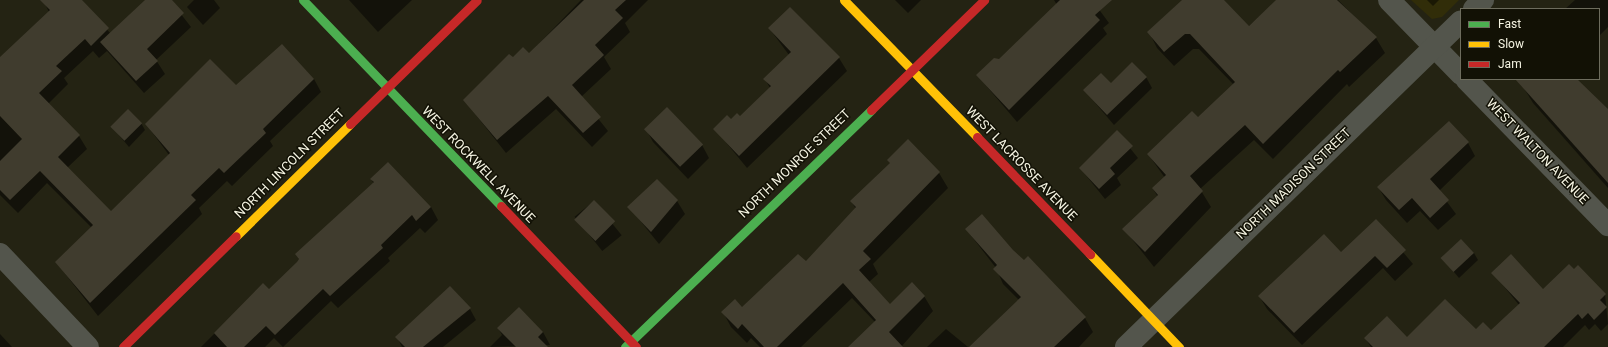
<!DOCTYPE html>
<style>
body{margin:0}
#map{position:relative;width:1608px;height:347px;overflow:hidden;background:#242313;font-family:Roboto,sans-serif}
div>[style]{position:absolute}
.built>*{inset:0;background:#312d09}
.shadow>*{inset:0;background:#0007;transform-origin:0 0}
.building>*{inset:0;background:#403c2e;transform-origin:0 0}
.street>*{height:22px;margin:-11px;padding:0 11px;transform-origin:11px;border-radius:11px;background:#53554c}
.fast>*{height:9px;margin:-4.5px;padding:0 4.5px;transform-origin:4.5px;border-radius:4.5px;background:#4caf50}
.slow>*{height:9px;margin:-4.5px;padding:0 4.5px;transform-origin:4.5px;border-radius:4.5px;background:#ffc107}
.jam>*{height:9px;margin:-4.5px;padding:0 4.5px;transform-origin:4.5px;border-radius:4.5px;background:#c62828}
span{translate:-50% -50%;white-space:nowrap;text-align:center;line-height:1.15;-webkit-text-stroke:3px #121105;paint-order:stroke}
.street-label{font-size:13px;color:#f5f4e2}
.legend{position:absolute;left:1460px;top:8px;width:140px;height:72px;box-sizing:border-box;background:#121105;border:1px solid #6d6c5d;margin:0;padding:5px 7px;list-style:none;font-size:12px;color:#f5f4e2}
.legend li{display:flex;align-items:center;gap:8px;height:20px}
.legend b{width:20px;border:1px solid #6d6c5d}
</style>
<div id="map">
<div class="built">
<div style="clip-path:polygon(1411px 0,1459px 0,1442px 17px,1432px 19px)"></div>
</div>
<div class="shadow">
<div style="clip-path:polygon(49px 0,80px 0,111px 34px,147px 0,170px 0,191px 27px,156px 60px,165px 74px,144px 93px,107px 51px,99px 58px,93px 51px,64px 78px,68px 84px,48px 104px,79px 136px,87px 149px,67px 168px,111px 212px,169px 155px,146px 124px,236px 86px,314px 79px,321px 92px,270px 141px,273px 146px,232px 186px,227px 181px,199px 208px,202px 214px,98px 316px,56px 262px,92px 228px,47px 183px,18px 213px,0 195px,0 59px,49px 12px,45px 4px)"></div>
<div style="clip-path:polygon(194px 0,214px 0,220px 8px,203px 25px,187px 7px)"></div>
<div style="clip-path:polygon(349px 0,412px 0,378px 32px)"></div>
<div style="clip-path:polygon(581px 0,648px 0,625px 23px,630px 32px,604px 57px,611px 69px,581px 97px,608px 131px,592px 147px,556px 109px,506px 153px,464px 100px,513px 58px,529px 54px)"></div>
<div style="clip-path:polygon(895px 0,921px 0,908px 13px)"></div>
<div style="clip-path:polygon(1054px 0,1092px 0,1109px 23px,1103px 28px,1107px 34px,1017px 122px,977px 75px,1000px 60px,1057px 5px)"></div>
<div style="clip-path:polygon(1183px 0,1223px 0,1248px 27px,1277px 0,1338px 0,1376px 38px,1385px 53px,1349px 87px,1347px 84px,1273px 159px,1254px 140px,1200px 189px,1211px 207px,1154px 267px,1124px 229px,1158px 197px,1153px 189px,1165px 178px,1148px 154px,1198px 119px,1234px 85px,1199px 49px,1193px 49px,1174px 66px,1157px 48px,1149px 32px)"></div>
<div style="clip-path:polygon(1427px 0,1439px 0,1433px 6px)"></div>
<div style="clip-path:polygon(1575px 0,1608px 0,1608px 27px,1599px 36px,1599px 9px,1565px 9px)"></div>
<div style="clip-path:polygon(790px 9px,839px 58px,847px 71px,747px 168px,715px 129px,740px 117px,770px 88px,765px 79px,789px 55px,769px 28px)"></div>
<div style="clip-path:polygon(1146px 77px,1152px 88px,1114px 125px,1085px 91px)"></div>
<div style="clip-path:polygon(1529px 79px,1576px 79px,1608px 112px,1608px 188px,1533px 103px,1522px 85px)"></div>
<div style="clip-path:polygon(141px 123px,145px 130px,129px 147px,112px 127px)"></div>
<div style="clip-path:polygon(646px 129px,702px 145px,709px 158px,688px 179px,653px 142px)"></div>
<div style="clip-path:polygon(1117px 132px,1138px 158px,1117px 178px,1121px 185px,1105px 199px,1080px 168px)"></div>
<div style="clip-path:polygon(1468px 143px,1475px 156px,1439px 191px,1456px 214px,1438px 230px,1420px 211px,1407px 223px,1386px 200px,1378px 187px)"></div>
<div style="clip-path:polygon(939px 173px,948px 188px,873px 264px,878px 274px,869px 282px,890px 305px,924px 296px,933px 311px,901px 347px,849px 347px,875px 322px,852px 298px,801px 347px,760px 347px,751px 338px,747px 343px,731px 327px,723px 312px,742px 308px,806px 263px,856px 209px,851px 201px)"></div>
<div style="clip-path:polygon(371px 179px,431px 207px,438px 220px,425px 233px,420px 228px,388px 258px,390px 261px,338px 308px,331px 301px,283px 347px,274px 338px,265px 347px,201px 347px,263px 285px,269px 290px,300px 260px,296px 254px,374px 184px)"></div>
<div style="left:594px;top:201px;width:44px;height:25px;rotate:51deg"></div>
<div style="clip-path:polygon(677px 201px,685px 214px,659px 244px,629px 207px)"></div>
<div style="clip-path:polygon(1376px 220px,1413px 264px,1395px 281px,1383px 268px,1302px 345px,1267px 309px,1259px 296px,1341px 254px)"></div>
<div style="clip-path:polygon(966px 229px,1012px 250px,1085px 318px,1093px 332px,1079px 347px,971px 347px,1019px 300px,1003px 284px,996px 268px)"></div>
<div style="clip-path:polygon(1474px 253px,1478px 260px,1459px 278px,1443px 259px)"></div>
<div style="clip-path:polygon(1493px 273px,1543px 290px,1605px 294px,1608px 324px,1601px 331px,1595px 324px,1589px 330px,1585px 325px,1563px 347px,1371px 347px,1365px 338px,1407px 339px,1491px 332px,1519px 305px)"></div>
<div style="clip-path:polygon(470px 309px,476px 320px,443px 347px,402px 347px,397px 337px)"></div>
<div style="clip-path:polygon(498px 328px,543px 332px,550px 345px,490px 347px,502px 335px)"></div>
<div style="clip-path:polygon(946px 329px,968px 347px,927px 347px)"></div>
<div style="clip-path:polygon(0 334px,12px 347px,0 347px)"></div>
</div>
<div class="building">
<div style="clip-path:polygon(40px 0,82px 0,109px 28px,91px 46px,85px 39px,56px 66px,62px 71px,39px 93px,80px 135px,58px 157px,111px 211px,170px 153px,145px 124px,210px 59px,236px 85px,282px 44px,314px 79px,263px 129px,266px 133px,224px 173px,219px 168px,191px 195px,196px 200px,90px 303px,55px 262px,93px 225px,40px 171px,10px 200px,0 190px,0 161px,22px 139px,0 116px,0 57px,50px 10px)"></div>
<div style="clip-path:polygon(145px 0,172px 0,184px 13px,147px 49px,158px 61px,136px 81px,100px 42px)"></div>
<div style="clip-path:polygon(584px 0,626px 0,615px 10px,623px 18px,595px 45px,604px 55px,572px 85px,601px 117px,583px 133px,548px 96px,497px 140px,463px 100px,509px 54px,513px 57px,523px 47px,529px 53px)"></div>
<div style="clip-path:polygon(1060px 0,1112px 0,1095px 15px,1100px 20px,1009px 110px,976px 75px,994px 58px,999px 59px)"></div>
<div style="clip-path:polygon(1182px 0,1224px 0,1249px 26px,1276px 0,1337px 0,1377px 37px,1340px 72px,1338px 70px,1263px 144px,1245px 125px,1190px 176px,1203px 191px,1145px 252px,1122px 229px,1158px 195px,1152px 188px,1166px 175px,1147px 154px,1192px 111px,1198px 117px,1235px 82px,1190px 34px,1185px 34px,1164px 52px,1147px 32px)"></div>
<div style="clip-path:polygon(790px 7px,840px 57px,739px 156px,713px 129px,727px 115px,731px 119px,737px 113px,740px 116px,771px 86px,763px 79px,791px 52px,768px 28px)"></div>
<div style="clip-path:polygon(1132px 62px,1147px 77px,1107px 115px,1083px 90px,1101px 73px,1111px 83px)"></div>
<div style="clip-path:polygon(1515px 79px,1577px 79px,1608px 109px,1608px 183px)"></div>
<div style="left:667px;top:107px;width:52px;height:32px;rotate:46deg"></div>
<div style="left:128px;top:109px;width:20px;height:25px;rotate:45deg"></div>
<div style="clip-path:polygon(1449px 121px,1469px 142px,1430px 179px,1449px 200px,1430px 218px,1412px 198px,1399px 210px,1377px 187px)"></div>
<div style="clip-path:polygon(1117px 130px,1133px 146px,1110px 168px,1115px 174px,1099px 189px,1079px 168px)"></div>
<div style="clip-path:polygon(908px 139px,940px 172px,863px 251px,871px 259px,859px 270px,890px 304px,912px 282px,925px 296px,889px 332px,903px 347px,848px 347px,876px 320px,843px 283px,777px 347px,764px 347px,742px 324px,738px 329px,721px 312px,735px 299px,742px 307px,798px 254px,806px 261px,856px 207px,850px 201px,890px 163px,887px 160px)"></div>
<div style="clip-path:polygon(388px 162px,431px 207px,416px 221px,412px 215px,381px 245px,383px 248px,330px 296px,323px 289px,275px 335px,266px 326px,244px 347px,227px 347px,214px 333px,263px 283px,269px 289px,297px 262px,299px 259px,295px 254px,374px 182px,370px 179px)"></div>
<div style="clip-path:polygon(657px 179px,678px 200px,651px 232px,627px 207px)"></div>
<div style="left:594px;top:200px;width:30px;height:28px;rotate:45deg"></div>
<div style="clip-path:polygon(982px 214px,1013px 250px,1024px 260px,1028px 256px,1086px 317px,1054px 347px,969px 347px,1021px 297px,993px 269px,997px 265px,965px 229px)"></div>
<div style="clip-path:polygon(1376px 219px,1406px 250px,1387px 268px,1375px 256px,1294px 333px,1258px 296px,1324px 234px,1341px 252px)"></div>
<div style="left:1461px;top:239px;width:19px;height:28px;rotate:47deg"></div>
<div style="clip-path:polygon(1511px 254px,1543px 289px,1569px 264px,1574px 269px,1578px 265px,1606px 294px,1600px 300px,1607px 307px,1594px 320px,1588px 313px,1582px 319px,1578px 314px,1544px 347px,1373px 347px,1364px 338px,1387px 316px,1407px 337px,1445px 299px,1476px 329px,1483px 322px,1491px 330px,1520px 303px,1491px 273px)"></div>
<div style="clip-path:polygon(450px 286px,471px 308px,423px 347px,405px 347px,395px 337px)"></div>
<div style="clip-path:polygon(519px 307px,543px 332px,538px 337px,548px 347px,516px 347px,497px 328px)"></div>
</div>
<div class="street">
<div style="left:1389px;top:0;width:103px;rotate:45.8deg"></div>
<div style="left:1474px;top:9px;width:13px;rotate:-45deg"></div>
<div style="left:1466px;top:79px;width:204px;rotate:45.8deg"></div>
<div style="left:0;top:254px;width:128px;rotate:46.6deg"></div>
<div style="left:1126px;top:347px;width:467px;rotate:-44.2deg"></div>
</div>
<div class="fast">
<div style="left:303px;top:0;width:286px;rotate:46.1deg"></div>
<div style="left:625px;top:347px;width:342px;rotate:-43.9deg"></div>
</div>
<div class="slow">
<div style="left:844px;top:0;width:191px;rotate:45.8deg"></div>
<div style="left:236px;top:236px;width:160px;rotate:-44.5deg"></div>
<div style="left:1090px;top:254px;width:129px;rotate:46.3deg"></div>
</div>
<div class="jam">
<div style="left:871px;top:110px;width:158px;rotate:-44.2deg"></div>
<div style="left:350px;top:124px;width:177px;rotate:-44.3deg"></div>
<div style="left:977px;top:137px;width:163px;rotate:46deg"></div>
<div style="left:501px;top:206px;width:195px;rotate:46.2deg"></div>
<div style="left:123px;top:347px;width:158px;rotate:-44.5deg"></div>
</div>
<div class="street-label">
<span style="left:1537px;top:152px;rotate:46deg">WEST WALTON AVENUE</span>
<span style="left:290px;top:164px;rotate:-45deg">NORTH LINCOLN STREET</span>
<span style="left:795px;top:164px;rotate:-44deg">NORTH MONROE STREET</span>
<span style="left:1021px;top:164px;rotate:46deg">WEST LACROSSE AVENUE</span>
<span style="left:478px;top:165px;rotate:46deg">WEST ROCKWELL AVENUE</span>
<span style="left:1294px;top:184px;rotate:-44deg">NORTH MADISON STREET</span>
</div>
<ul class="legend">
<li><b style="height:5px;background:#4caf50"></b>Fast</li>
<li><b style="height:5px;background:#ffc107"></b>Slow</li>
<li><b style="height:5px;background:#c62828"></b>Jam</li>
</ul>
</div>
